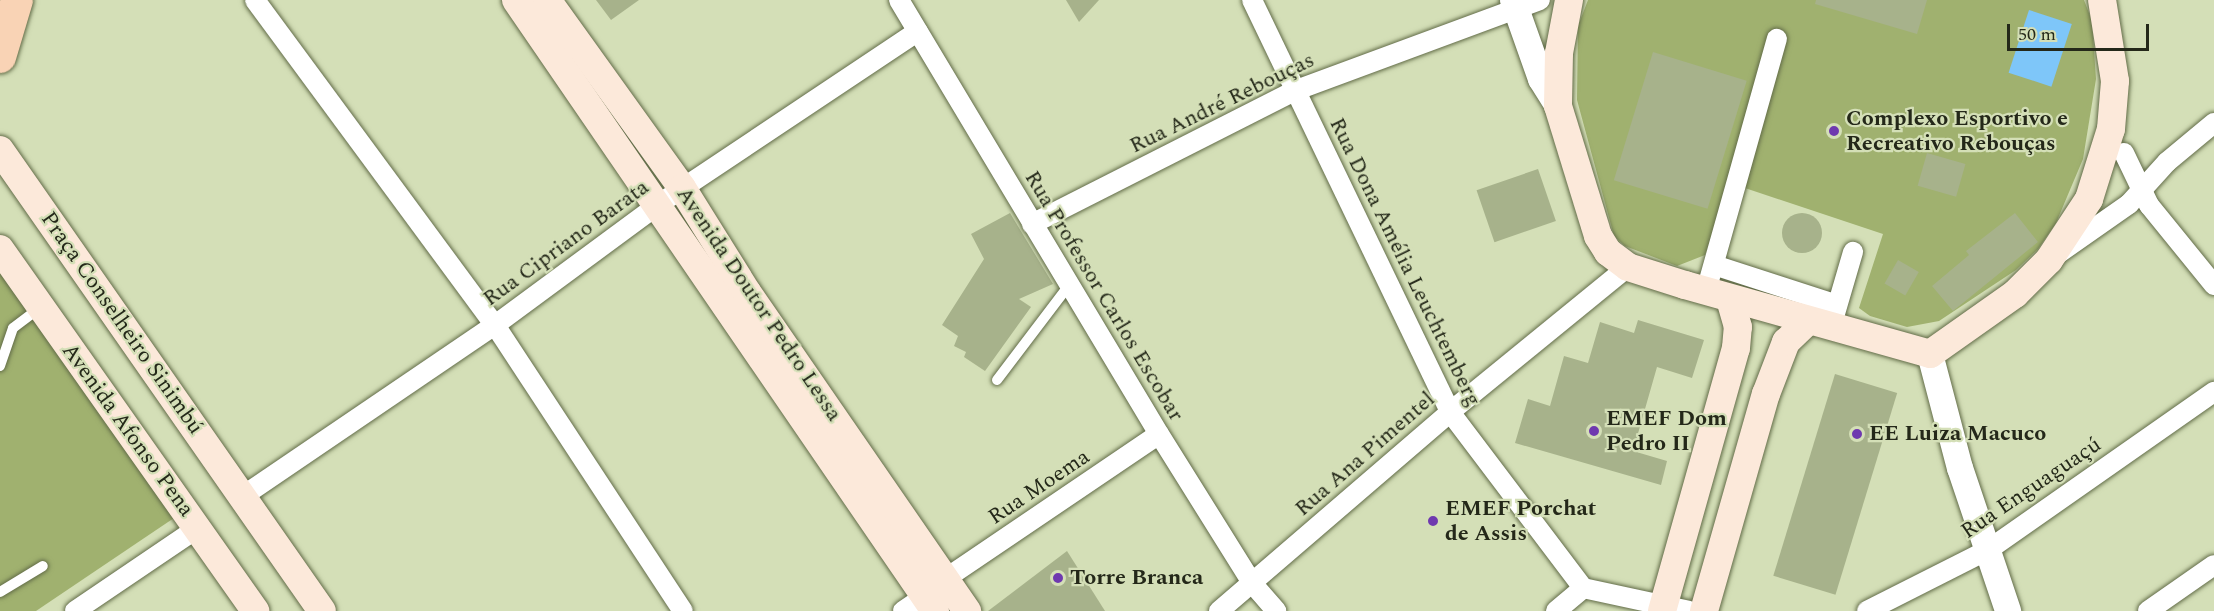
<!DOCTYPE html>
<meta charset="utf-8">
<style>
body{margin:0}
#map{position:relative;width:2214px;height:611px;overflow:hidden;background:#d4dfb7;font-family:Spectral,serif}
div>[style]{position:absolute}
.green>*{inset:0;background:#a0b16f}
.water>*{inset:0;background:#7ec6f9;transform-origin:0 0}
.building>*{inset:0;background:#a7b28b;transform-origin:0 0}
.round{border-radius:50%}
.roads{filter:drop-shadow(0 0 2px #626c48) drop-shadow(0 0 2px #626c48)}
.service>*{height:10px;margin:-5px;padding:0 5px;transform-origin:5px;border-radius:5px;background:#fff}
.minor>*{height:20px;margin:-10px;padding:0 10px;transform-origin:10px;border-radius:10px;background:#fff}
.tertiary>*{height:26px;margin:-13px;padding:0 13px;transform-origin:13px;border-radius:13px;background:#fff}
.secondary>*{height:28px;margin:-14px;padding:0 14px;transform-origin:14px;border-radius:14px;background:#fce9da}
.primary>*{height:32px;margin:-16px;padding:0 16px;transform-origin:16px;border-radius:16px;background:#f9d3b5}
.dots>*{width:16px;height:16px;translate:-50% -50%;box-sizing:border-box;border:3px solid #d4dfb7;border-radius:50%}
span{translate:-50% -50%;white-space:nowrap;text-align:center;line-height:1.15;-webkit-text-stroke:4.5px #d4dfb7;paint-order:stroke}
.street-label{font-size:22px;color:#242819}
.poi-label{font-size:22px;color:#242819;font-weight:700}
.left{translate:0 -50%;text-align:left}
.scale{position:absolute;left:2007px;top:24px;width:142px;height:27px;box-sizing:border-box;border:3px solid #242819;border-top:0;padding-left:8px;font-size:18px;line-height:21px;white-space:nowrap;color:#242819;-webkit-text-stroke:4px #d4dfb7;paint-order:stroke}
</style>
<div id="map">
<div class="green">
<div style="clip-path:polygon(1588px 0,2084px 0,2092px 21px,2096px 79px,2083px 159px,2056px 223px,2038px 249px,2016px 270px,1939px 321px,1907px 327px,1870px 316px,1859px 308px,1883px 234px,1730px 183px,1705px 255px,1677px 266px,1625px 246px,1614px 236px,1577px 100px,1578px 26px)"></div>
<div style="clip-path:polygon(0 273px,174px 518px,36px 611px,0 611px)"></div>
</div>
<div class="water">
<div style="left:2029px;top:10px;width:45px;height:66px;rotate:18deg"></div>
</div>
<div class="building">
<div style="clip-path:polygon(596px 0,639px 0,611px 20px)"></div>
<div style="clip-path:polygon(1066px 0,1099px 0,1079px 22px)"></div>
<div style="clip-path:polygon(1816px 0,1927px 0,1917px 34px,1815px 4px)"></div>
<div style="left:1653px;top:52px;width:98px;height:134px;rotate:17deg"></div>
<div style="left:1927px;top:153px;width:40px;height:34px;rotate:16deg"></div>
<div style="left:1538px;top:169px;width:55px;height:65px;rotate:71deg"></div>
<div class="round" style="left:1782px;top:213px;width:40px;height:40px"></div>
<div style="clip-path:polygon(1010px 213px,1053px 284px,1019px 299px,1031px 307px,985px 371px,964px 357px,966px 352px,954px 346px,958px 336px,942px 325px,984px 259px,971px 234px)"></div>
<div style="clip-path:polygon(2015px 213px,2038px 242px,1953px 311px,1932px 286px,1969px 255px,1966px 251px)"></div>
<div style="left:1898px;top:260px;width:24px;height:27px;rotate:30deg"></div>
<div style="clip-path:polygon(1638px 320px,1704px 340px,1692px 378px,1657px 367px,1633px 451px,1667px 461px,1661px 485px,1515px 443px,1528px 399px,1550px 406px,1564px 356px,1588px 363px,1600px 322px,1634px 333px)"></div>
<div style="left:1835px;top:374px;width:65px;height:211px;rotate:17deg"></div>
<div style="clip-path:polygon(1067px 551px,1105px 611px,988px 611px)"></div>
</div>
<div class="roads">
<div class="service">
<div style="left:0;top:366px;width:40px;rotate:-71.1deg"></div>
<div style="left:13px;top:328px;width:34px;rotate:-37deg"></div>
<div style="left:997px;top:380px;width:119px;rotate:-52.8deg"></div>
<div style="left:0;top:592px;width:50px;rotate:-31.2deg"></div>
</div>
<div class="minor">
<div style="left:255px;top:0;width:404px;rotate:53.6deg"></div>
<div style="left:495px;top:325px;width:342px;rotate:56.7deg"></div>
<div style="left:899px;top:0;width:506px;rotate:59.08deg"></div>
<div style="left:1159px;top:434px;width:176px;rotate:58deg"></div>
<div style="left:1252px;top:583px;width:37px;rotate:49deg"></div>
<div style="left:1252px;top:0;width:457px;rotate:64.3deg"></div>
<div style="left:1450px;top:412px;width:221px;rotate:52.9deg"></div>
<div style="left:2124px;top:153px;width:58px;rotate:64.3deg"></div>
<div style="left:2149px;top:205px;width:103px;rotate:50.9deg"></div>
<div style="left:1032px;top:224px;width:294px;rotate:-26.9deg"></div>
<div style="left:1294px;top:91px;width:262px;rotate:-20.3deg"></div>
<div style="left:2059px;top:253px;width:85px;rotate:-35deg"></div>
<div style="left:2129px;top:204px;width:57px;rotate:-47.9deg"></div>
<div style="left:2167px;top:162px;width:61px;rotate:-39.7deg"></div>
<div style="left:1714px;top:265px;width:129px;rotate:18deg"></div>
<div style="left:1706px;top:291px;width:262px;rotate:-74.3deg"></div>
<div style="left:1834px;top:317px;width:68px;rotate:-73.7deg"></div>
<div style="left:243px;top:496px;width:305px;rotate:-34.2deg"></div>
<div style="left:495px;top:325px;width:204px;rotate:-36.4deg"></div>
<div style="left:659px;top:204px;width:311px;rotate:-33.7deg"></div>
<div style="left:945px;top:579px;width:258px;rotate:-34.1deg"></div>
<div style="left:1583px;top:588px;width:108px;rotate:12.2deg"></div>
<div style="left:75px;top:611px;width:150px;rotate:-34.1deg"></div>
<div style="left:903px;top:611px;width:27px;rotate:-34deg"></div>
<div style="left:1219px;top:611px;width:305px;rotate:-40.7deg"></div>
<div style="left:1450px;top:412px;width:230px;rotate:-39.2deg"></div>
<div style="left:1556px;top:611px;width:35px;rotate:-40deg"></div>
<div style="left:1867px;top:611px;width:136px;rotate:-26.8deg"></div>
<div style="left:1988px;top:550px;width:276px;rotate:-35deg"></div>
<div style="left:2148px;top:611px;width:80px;rotate:-34.9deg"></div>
</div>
<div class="tertiary">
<div style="left:1513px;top:0;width:84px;rotate:70.5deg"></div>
<div style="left:1541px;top:79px;width:32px;rotate:58deg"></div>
<div style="left:1930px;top:354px;width:118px;rotate:75.3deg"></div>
<div style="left:1960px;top:468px;width:151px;rotate:71.4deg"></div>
</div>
<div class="secondary">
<div style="left:516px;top:0;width:741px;rotate:55.56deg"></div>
<div style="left:547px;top:0;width:231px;rotate:54.3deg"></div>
<div style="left:682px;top:188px;width:123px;rotate:58deg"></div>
<div style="left:747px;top:292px;width:388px;rotate:55.4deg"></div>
<div style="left:1569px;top:0;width:54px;rotate:100.7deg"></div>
<div style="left:1559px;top:53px;width:53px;rotate:91.1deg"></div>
<div style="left:1558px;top:106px;width:136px;rotate:72.9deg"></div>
<div style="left:1598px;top:236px;width:19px;rotate:58deg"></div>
<div style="left:1608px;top:252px;width:25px;rotate:37deg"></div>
<div style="left:1628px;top:267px;width:60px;rotate:17.5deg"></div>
<div style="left:1685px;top:285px;width:255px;rotate:15.7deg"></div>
<div style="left:1930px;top:354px;width:104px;rotate:-35.2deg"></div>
<div style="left:2015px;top:294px;width:48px;rotate:-45deg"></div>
<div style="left:2049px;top:260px;width:73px;rotate:-56.7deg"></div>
<div style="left:2089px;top:199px;width:73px;rotate:-72.6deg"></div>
<div style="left:2111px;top:129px;width:48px;rotate:-85.2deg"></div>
<div style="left:2115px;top:81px;width:82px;rotate:-99.1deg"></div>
<div style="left:0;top:150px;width:562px;rotate:55.07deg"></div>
<div style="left:0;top:249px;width:443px;rotate:54.8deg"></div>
<div style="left:1662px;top:611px;width:273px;rotate:-74.3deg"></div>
<div style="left:1736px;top:348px;width:21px;rotate:-85deg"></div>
<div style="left:1738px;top:327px;width:29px;rotate:-106deg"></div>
<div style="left:1704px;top:611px;width:226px;rotate:-74.1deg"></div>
<div style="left:1766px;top:394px;width:56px;rotate:-69deg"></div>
<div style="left:1786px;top:342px;width:29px;rotate:-44deg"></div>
</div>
<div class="primary">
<div style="left:0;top:57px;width:59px;rotate:-73.4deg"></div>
</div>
</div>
<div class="dots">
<div style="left:1834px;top:131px;background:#6f39af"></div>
<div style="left:1594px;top:431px;background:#6f39af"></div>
<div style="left:1857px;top:434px;background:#6f39af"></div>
<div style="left:1433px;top:521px;background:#6f39af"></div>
<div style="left:1058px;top:578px;background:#6f39af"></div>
</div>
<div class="street-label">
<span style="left:1222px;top:103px;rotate:-26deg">Rua André Rebouças</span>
<span style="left:566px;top:243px;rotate:-36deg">Rua Cipriano Barata</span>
<span style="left:1405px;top:262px;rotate:64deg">Rua Dona Amélia Leuchtemberg</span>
<span style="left:1104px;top:296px;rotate:59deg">Rua Professor Carlos Escobar</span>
<span style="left:759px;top:304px;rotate:56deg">Avenida Doutor Pedro Lessa</span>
<span style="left:122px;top:323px;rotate:55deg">Praça Conselheiro Sinimbú</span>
<span style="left:128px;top:430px;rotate:54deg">Avenida Afonso Pena</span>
<span style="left:1365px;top:454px;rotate:-41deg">Rua Ana Pimentel</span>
<span style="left:1039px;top:487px;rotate:-34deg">Rua Moema</span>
<span style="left:2031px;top:488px;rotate:-34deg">Rua Enguaguaçú</span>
</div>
<div class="poi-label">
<span class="left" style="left:1846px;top:131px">Complexo Esportivo e<br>Recreativo Rebouças</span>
<span class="left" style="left:1606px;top:431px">EMEF Dom<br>Pedro II</span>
<span class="left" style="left:1869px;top:434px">EE Luiza Macuco</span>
<span class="left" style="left:1445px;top:521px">EMEF Porchat<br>de Assis</span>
<span class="left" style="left:1070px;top:578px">Torre Branca</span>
</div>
<div class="scale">50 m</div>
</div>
